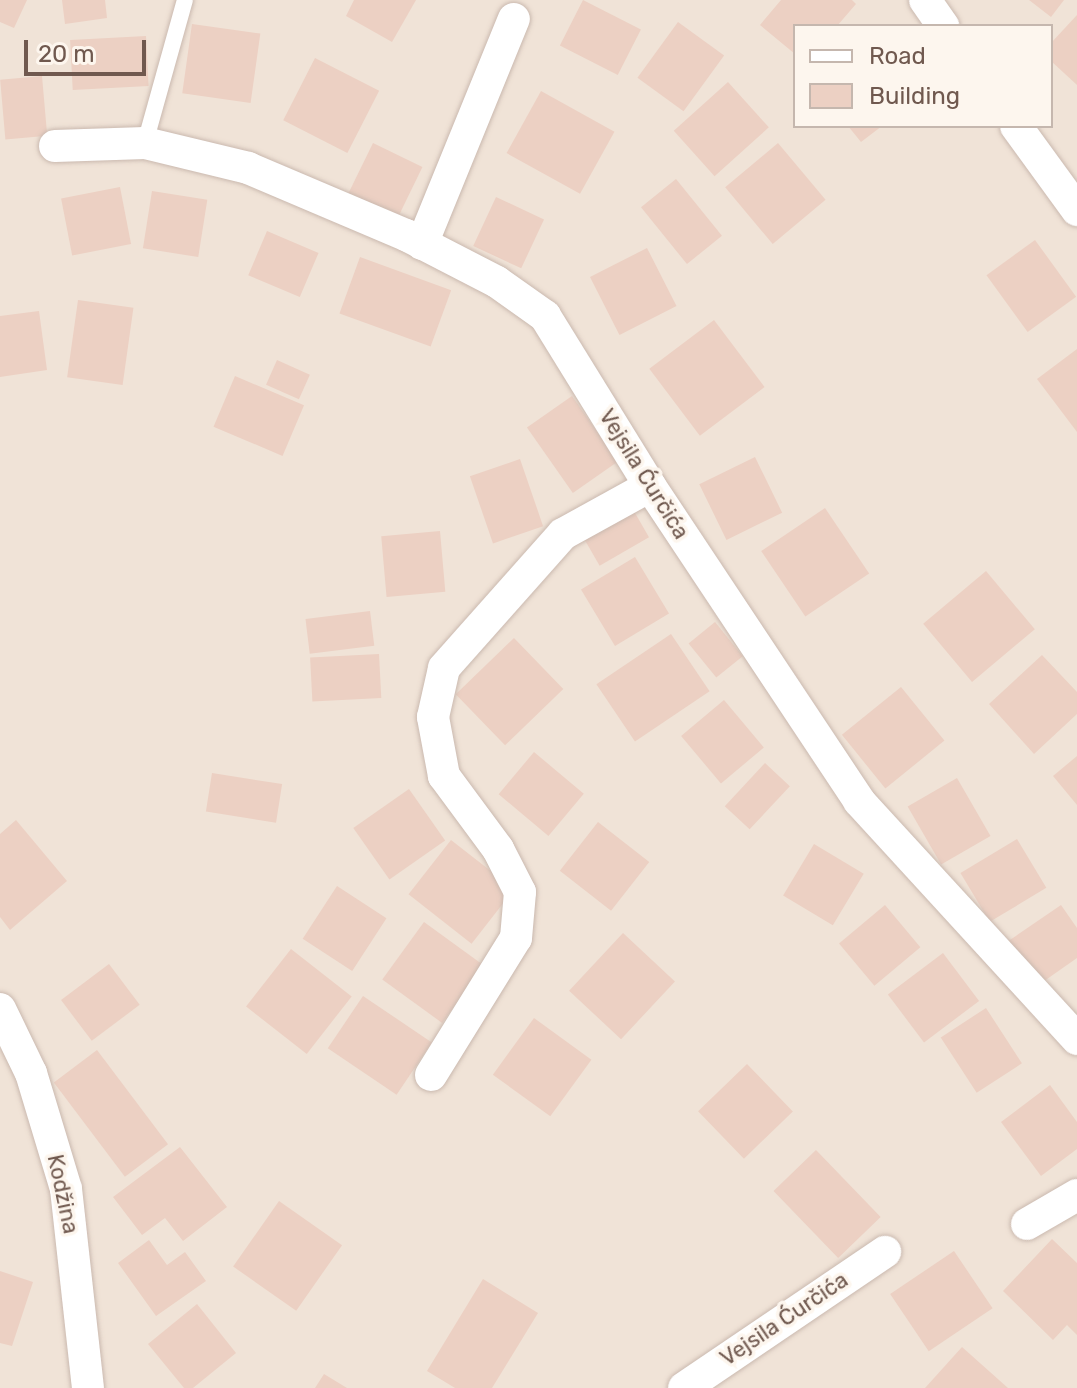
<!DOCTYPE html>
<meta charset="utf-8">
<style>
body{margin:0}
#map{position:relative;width:1077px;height:1388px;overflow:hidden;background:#faf1e8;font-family:Rubik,sans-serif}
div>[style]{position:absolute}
.residential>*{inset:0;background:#f0e3d7}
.building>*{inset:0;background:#ecd0c3;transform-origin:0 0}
.roads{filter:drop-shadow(0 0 2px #cab9af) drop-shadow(0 0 2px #cab9af)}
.lane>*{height:16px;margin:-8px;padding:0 8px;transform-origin:8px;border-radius:8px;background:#fff}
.street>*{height:32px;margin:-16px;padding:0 16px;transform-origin:16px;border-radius:16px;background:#fff}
span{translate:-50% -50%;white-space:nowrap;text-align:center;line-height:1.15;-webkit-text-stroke:7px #fdf6ee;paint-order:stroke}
.street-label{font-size:22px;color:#70594f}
.legend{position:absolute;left:793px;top:24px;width:260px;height:104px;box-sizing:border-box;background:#fdf6ee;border:2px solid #c5b7ae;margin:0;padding:10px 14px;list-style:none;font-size:24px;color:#70594f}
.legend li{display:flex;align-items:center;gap:16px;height:40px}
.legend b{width:40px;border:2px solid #c5b7ae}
.scale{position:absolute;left:24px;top:40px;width:122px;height:36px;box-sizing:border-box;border:4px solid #70594f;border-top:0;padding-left:10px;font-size:24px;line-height:28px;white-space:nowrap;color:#70594f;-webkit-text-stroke:6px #fdf6ee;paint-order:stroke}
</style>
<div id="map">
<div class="residential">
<div style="clip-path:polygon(evenodd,0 0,1077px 0,1077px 1388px,0 1388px,0 0,795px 26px,1051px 26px,1051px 126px,795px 126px,795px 26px)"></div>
</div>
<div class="building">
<div style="clip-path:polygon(0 0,27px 0,14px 28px,0 22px)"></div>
<div style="clip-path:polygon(62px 0,105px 0,107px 18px,65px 24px)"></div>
<div style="clip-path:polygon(354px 0,416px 0,392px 42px,346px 16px)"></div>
<div style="left:583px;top:0;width:65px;height:51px;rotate:27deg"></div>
<div style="clip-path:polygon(781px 0,852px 0,856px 4px,837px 26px,795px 26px,795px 54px,760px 25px)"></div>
<div style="clip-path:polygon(1029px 0,1064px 0,1051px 17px)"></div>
<div style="clip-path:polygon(1077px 15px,1077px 85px,1051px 61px,1051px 43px)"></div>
<div style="left:678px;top:22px;width:57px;height:69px;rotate:36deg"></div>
<div style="left:192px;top:24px;width:69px;height:70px;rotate:8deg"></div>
<div style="left:146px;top:36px;width:50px;height:76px;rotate:87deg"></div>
<div style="left:315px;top:58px;width:72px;height:70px;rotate:27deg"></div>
<div style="left:42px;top:76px;width:60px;height:42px;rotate:85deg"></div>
<div style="left:728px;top:82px;width:61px;height:73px;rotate:48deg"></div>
<div style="left:541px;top:91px;width:84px;height:71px;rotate:29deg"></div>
<div style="clip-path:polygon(848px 126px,882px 126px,861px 142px)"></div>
<div style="left:373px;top:143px;width:55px;height:56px;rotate:26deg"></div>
<div style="left:778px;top:143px;width:74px;height:69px;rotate:50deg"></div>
<div style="left:676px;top:179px;width:73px;height:45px;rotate:51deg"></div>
<div style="left:120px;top:187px;width:58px;height:60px;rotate:79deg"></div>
<div style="left:152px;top:191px;width:56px;height:58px;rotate:9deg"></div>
<div style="left:496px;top:197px;width:53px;height:54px;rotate:25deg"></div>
<div style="left:267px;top:231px;width:56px;height:48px;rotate:23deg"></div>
<div style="left:1035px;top:240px;width:70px;height:60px;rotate:54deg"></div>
<div style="left:647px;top:248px;width:65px;height:64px;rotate:63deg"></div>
<div style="left:360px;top:257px;width:97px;height:60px;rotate:20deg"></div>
<div style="left:78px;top:300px;width:56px;height:78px;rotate:8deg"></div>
<div style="clip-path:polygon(39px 311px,47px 370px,0 377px,0 316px)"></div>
<div style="left:714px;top:320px;width:84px;height:81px;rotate:53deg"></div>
<div style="clip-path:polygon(1077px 349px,1077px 432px,1037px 379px)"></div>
<div style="left:277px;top:360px;width:36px;height:27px;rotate:24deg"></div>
<div style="left:235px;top:376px;width:75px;height:55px;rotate:23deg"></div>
<div style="left:572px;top:396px;width:80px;height:55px;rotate:55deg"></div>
<div style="left:755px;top:457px;width:62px;height:62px;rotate:64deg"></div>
<div style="left:520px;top:459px;width:71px;height:53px;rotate:71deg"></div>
<div style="left:631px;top:506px;width:36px;height:57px;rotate:60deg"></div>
<div style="left:825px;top:508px;width:79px;height:77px;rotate:56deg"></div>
<div style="left:440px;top:531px;width:61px;height:59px;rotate:85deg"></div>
<div style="left:635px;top:557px;width:66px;height:63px;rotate:59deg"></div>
<div style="left:986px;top:571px;width:76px;height:82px;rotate:50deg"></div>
<div style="left:370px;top:611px;width:35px;height:65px;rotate:83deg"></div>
<div style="left:715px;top:622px;width:44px;height:34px;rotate:51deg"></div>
<div style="left:671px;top:634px;width:69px;height:90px;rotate:56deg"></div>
<div style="left:514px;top:638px;width:71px;height:81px;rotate:46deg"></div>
<div style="left:379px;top:654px;width:44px;height:69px;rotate:87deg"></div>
<div style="clip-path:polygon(1042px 655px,1077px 692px,1077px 714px,1034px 754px,989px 704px)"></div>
<div style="left:901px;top:687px;width:69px;height:76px;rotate:51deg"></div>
<div style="left:724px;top:700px;width:62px;height:56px;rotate:50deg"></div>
<div style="left:534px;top:752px;width:65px;height:55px;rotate:40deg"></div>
<div style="clip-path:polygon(1077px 756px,1077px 805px,1053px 776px)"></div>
<div style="left:765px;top:763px;width:34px;height:59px;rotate:43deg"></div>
<div style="left:212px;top:773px;width:71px;height:39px;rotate:9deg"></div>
<div style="left:957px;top:778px;width:67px;height:57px;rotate:60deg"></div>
<div style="left:409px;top:789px;width:63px;height:68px;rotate:55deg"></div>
<div style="clip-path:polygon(16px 820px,67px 881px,10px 930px,0 917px,0 834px)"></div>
<div style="left:598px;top:822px;width:65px;height:62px;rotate:38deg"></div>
<div style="left:1017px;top:839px;width:57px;height:66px;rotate:59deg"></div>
<div style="left:451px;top:840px;width:80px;height:69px;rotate:38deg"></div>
<div style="left:814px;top:844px;width:58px;height:60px;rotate:31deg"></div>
<div style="left:337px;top:886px;width:59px;height:63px;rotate:33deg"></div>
<div style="left:885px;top:905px;width:55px;height:60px;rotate:50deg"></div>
<div style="clip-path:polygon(1061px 905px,1077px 928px,1077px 958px,1037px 986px,1007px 942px)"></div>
<div style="left:424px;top:922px;width:74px;height:71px;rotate:36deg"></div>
<div style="left:623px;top:933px;width:71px;height:79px;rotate:43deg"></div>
<div style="left:291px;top:949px;width:77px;height:73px;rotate:38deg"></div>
<div style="left:943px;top:953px;width:60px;height:69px;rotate:53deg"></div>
<div style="left:109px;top:964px;width:51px;height:60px;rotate:53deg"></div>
<div style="left:363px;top:996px;width:83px;height:63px;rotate:34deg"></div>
<div style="left:986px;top:1008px;width:66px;height:54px;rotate:57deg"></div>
<div style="left:534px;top:1018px;width:71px;height:70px;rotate:36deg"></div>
<div style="left:97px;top:1050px;width:118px;height:54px;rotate:53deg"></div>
<div style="left:747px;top:1064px;width:66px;height:68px;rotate:46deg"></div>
<div style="clip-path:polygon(1050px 1085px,1077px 1122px,1077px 1149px,1041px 1176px,1001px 1122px)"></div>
<div style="clip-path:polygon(180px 1147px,227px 1207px,183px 1241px,165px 1218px,142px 1235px,113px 1197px)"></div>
<div style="left:816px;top:1150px;width:93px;height:59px;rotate:46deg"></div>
<div style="left:279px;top:1201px;width:77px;height:80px;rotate:35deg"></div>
<div style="clip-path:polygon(1052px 1239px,1077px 1263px,1077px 1335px,1067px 1325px,1053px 1340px,1003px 1291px)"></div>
<div style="clip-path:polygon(149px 1240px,167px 1265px,185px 1252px,206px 1281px,156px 1316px,118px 1263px)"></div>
<div style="left:954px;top:1251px;width:69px;height:77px;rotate:56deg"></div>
<div style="clip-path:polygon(0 1271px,33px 1282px,12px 1346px,0 1343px)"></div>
<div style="clip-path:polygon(483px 1279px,538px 1313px,492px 1388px,455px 1388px,427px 1371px)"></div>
<div style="clip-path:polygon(197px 1304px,236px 1353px,193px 1388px,184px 1388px,148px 1344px)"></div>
<div style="clip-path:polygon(962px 1347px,1008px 1388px,925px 1388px)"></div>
<div style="clip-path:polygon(324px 1374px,347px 1388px,315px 1388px)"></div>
</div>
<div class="roads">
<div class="lane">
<div style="left:145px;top:143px;width:148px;rotate:-74.4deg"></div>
</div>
<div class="street">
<div style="left:925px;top:0;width:32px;rotate:55deg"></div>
<div style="left:1016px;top:126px;width:104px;rotate:54deg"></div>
<div style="left:55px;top:146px;width:90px;rotate:-1.9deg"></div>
<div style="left:145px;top:143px;width:106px;rotate:13.6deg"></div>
<div style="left:248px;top:168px;width:172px;rotate:23deg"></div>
<div style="left:406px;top:235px;width:102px;rotate:27.3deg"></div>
<div style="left:497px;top:282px;width:59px;rotate:35.3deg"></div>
<div style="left:545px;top:316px;width:200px;rotate:58.3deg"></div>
<div style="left:650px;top:486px;width:378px;rotate:56.4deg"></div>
<div style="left:859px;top:801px;width:323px;rotate:47.5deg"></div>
<div style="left:422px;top:244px;width:243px;rotate:-67.8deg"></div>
<div style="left:0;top:1009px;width:71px;rotate:64.2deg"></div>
<div style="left:31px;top:1073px;width:121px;rotate:73.2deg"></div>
<div style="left:66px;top:1189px;width:200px;rotate:83.7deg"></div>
<div style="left:431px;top:1075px;width:161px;rotate:-58.2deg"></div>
<div style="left:516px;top:938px;width:46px;rotate:-85deg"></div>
<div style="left:520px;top:892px;width:48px;rotate:-117.1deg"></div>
<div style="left:498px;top:849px;width:91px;rotate:-126.5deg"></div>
<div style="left:444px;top:776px;width:60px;rotate:-100.6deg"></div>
<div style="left:433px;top:717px;width:50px;rotate:-77.3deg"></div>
<div style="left:444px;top:668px;width:179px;rotate:-48.4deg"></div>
<div style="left:563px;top:534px;width:99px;rotate:-28.9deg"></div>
<div style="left:1027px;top:1224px;width:58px;rotate:-30.1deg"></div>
<div style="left:684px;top:1388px;width:243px;rotate:-34.1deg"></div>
</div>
</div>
<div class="street-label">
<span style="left:644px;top:474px;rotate:58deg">Vejsila Ćurčića</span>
<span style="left:63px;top:1194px;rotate:78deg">Kodžina</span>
<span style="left:784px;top:1319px;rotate:-34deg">Vejsila Ćurčića</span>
</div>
<ul class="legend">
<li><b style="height:10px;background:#fff"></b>Road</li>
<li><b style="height:22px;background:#ecd0c3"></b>Building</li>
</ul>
<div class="scale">20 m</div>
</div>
